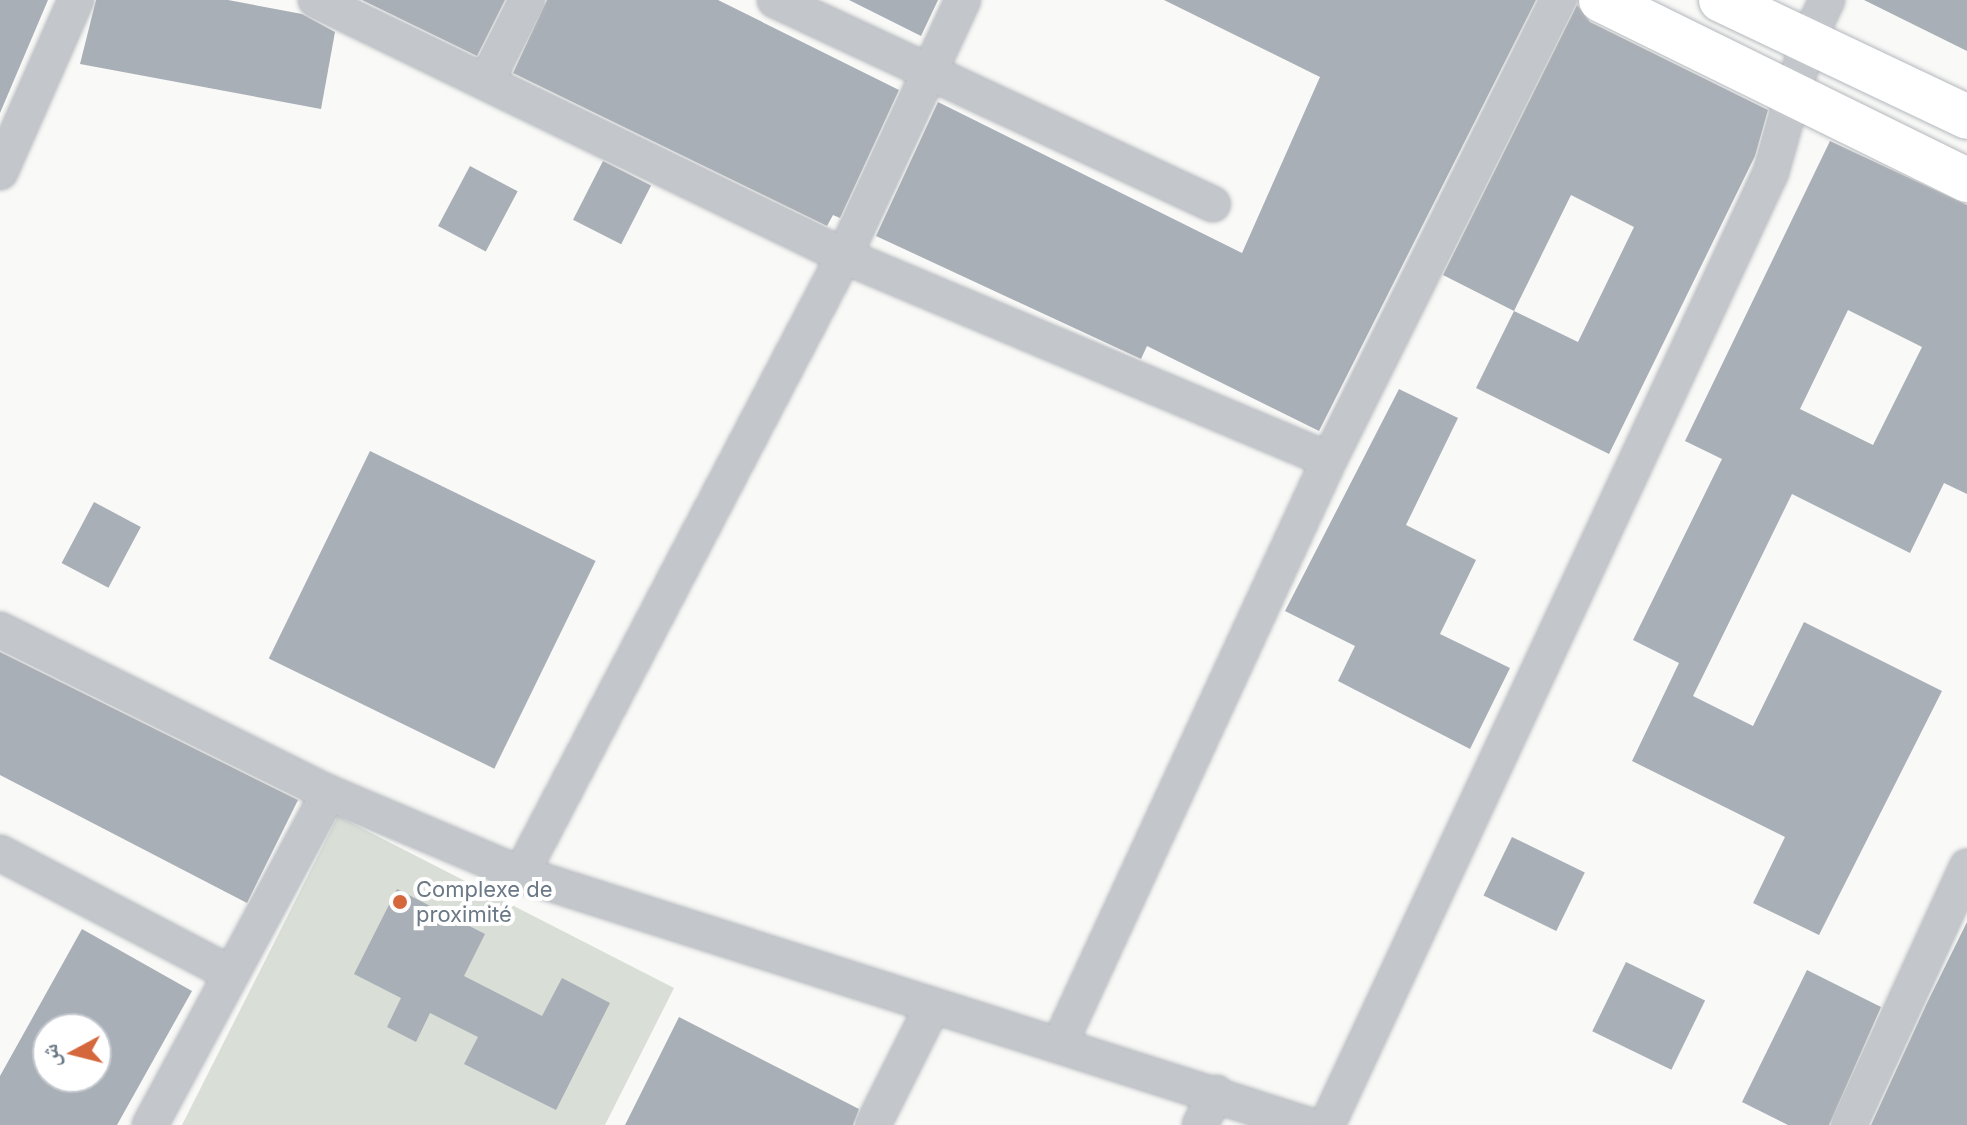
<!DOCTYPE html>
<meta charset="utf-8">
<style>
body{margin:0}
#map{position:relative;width:1967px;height:1125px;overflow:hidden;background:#f9f9f7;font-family:Inter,"Noto Naskh Arabic",sans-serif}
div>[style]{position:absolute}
.green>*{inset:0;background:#d9ded7}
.building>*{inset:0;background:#a9afb6;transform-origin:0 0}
.roads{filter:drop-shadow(0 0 2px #b4b8bd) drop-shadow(0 0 2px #b4b8bd)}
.minor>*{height:34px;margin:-17px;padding:0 17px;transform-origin:17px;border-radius:17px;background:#c3c6ca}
.major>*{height:44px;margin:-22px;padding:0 22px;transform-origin:22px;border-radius:22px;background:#fff}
.dots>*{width:22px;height:22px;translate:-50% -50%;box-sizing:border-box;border:4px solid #fff;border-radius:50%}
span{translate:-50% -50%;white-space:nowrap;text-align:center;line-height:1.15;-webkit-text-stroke:8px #fff;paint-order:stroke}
.poi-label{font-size:22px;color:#6b7886}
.left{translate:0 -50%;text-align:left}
.north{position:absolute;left:32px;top:1013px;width:80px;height:80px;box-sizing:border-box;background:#fff;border:2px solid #c4c9cf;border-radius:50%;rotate:263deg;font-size:22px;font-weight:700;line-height:32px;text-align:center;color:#6b7886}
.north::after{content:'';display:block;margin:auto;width:28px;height:36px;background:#d5673c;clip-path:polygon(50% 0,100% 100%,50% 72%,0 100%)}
</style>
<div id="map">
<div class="green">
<div style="clip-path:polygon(338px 816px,674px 988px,605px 1125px,182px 1125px)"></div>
</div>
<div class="building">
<div style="clip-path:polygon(0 0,48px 0,0 113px)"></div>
<div style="clip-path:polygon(96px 0,228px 0,302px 14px,335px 32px,321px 109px,80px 64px)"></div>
<div style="clip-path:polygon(362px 0,505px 0,477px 56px)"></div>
<div style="clip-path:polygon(547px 0,718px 0,899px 90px,840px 218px,833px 215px,827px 226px,513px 73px)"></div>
<div style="clip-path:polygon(849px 0,938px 0,921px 36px)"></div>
<div style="clip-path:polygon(1164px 0,1536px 0,1319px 431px,1147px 346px,1141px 359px,876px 236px,938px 102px,1242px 253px,1320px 77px)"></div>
<div style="clip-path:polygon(1864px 0,1967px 0,1967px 51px)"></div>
<div style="clip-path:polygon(evenodd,1577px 5px,1590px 22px,1768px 110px,1755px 156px,1609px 454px,1476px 388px,1514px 311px,1443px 275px,1577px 5px,1571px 195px,1634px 227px,1578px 342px,1514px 311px,1571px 195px)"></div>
<div style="clip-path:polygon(evenodd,1830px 141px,1967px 205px,1967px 494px,1944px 483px,1910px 553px,1792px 494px,1693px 696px,1753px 726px,1804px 622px,1942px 691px,1819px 935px,1753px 903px,1785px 837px,1632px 761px,1679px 663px,1633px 640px,1722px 459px,1685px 441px,1830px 141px,1848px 310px,1922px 347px,1873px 445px,1800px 409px,1848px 310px)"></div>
<div style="left:603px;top:161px;width:54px;height:66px;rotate:27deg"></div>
<div style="left:470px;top:166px;width:54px;height:68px;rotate:28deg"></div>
<div style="clip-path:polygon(1399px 389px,1458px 418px,1406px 525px,1476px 560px,1440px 634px,1510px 668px,1470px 749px,1338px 681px,1355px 646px,1285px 611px)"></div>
<div style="left:370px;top:451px;width:251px;height:231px;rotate:26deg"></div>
<div style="left:94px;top:502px;width:53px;height:69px;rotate:28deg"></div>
<div style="clip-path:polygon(0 652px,298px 800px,247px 903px,0 775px)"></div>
<div style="left:1512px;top:837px;width:81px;height:65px;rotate:26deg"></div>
<div style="clip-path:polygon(397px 889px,485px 934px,464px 976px,542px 1016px,562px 978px,610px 1003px,556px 1110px,464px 1064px,478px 1037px,430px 1013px,416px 1042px,387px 1027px,401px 998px,354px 974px)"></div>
<div style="clip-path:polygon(1967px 922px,1967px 1125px,1871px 1125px,1927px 1003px)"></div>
<div style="clip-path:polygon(evenodd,82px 929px,192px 991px,117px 1125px,0 1125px,0 1076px,82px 929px,48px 1029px,96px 1029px,96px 1077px,48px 1077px,48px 1029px)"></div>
<div style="left:1626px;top:962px;width:88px;height:77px;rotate:26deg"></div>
<div style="clip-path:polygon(1807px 970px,1881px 1007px,1829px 1125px,1788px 1125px,1742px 1102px)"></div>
<div style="clip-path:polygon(679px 1017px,859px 1109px,853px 1125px,625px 1125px)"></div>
</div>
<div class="roads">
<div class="minor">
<div style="left:316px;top:0;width:587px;rotate:25.87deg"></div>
<div style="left:844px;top:256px;width:526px;rotate:22.81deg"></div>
<div style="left:775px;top:0;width:483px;rotate:25deg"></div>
<div style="left:486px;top:82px;width:92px;rotate:-63.4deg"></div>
<div style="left:0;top:172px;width:188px;rotate:-66.2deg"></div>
<div style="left:0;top:630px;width:367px;rotate:26.4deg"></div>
<div style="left:329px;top:793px;width:208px;rotate:22.9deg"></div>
<div style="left:521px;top:874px;width:826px;rotate:17.69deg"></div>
<div style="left:0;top:853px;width:261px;rotate:27.6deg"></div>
<div style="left:521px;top:874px;width:697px;rotate:-62.41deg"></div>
<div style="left:844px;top:256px;width:282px;rotate:-65.1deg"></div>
<div style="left:1060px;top:1043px;width:642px;rotate:-65.23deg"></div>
<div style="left:1329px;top:460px;width:514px;rotate:-63.53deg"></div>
<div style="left:150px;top:1125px;width:377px;rotate:-61.7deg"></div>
<div style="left:873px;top:1125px;width:132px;rotate:-63.4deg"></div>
<div style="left:1200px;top:1125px;width:36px;rotate:-63deg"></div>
<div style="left:1327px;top:1125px;width:1051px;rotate:-65.02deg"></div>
<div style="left:1771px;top:172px;width:139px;rotate:-74.2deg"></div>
<div style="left:1809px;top:38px;width:42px;rotate:-64.7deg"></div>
<div style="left:1849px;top:1125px;width:284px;rotate:-65.4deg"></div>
</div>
<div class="major">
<div style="left:1601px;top:0;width:408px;rotate:26.2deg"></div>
<div style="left:1721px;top:0;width:272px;rotate:25.4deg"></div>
</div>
</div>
<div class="dots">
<div style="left:400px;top:902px;background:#d5673c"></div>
</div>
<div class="poi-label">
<span class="left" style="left:416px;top:902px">Complexe de<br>proximité</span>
</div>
<div class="north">ش</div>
</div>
